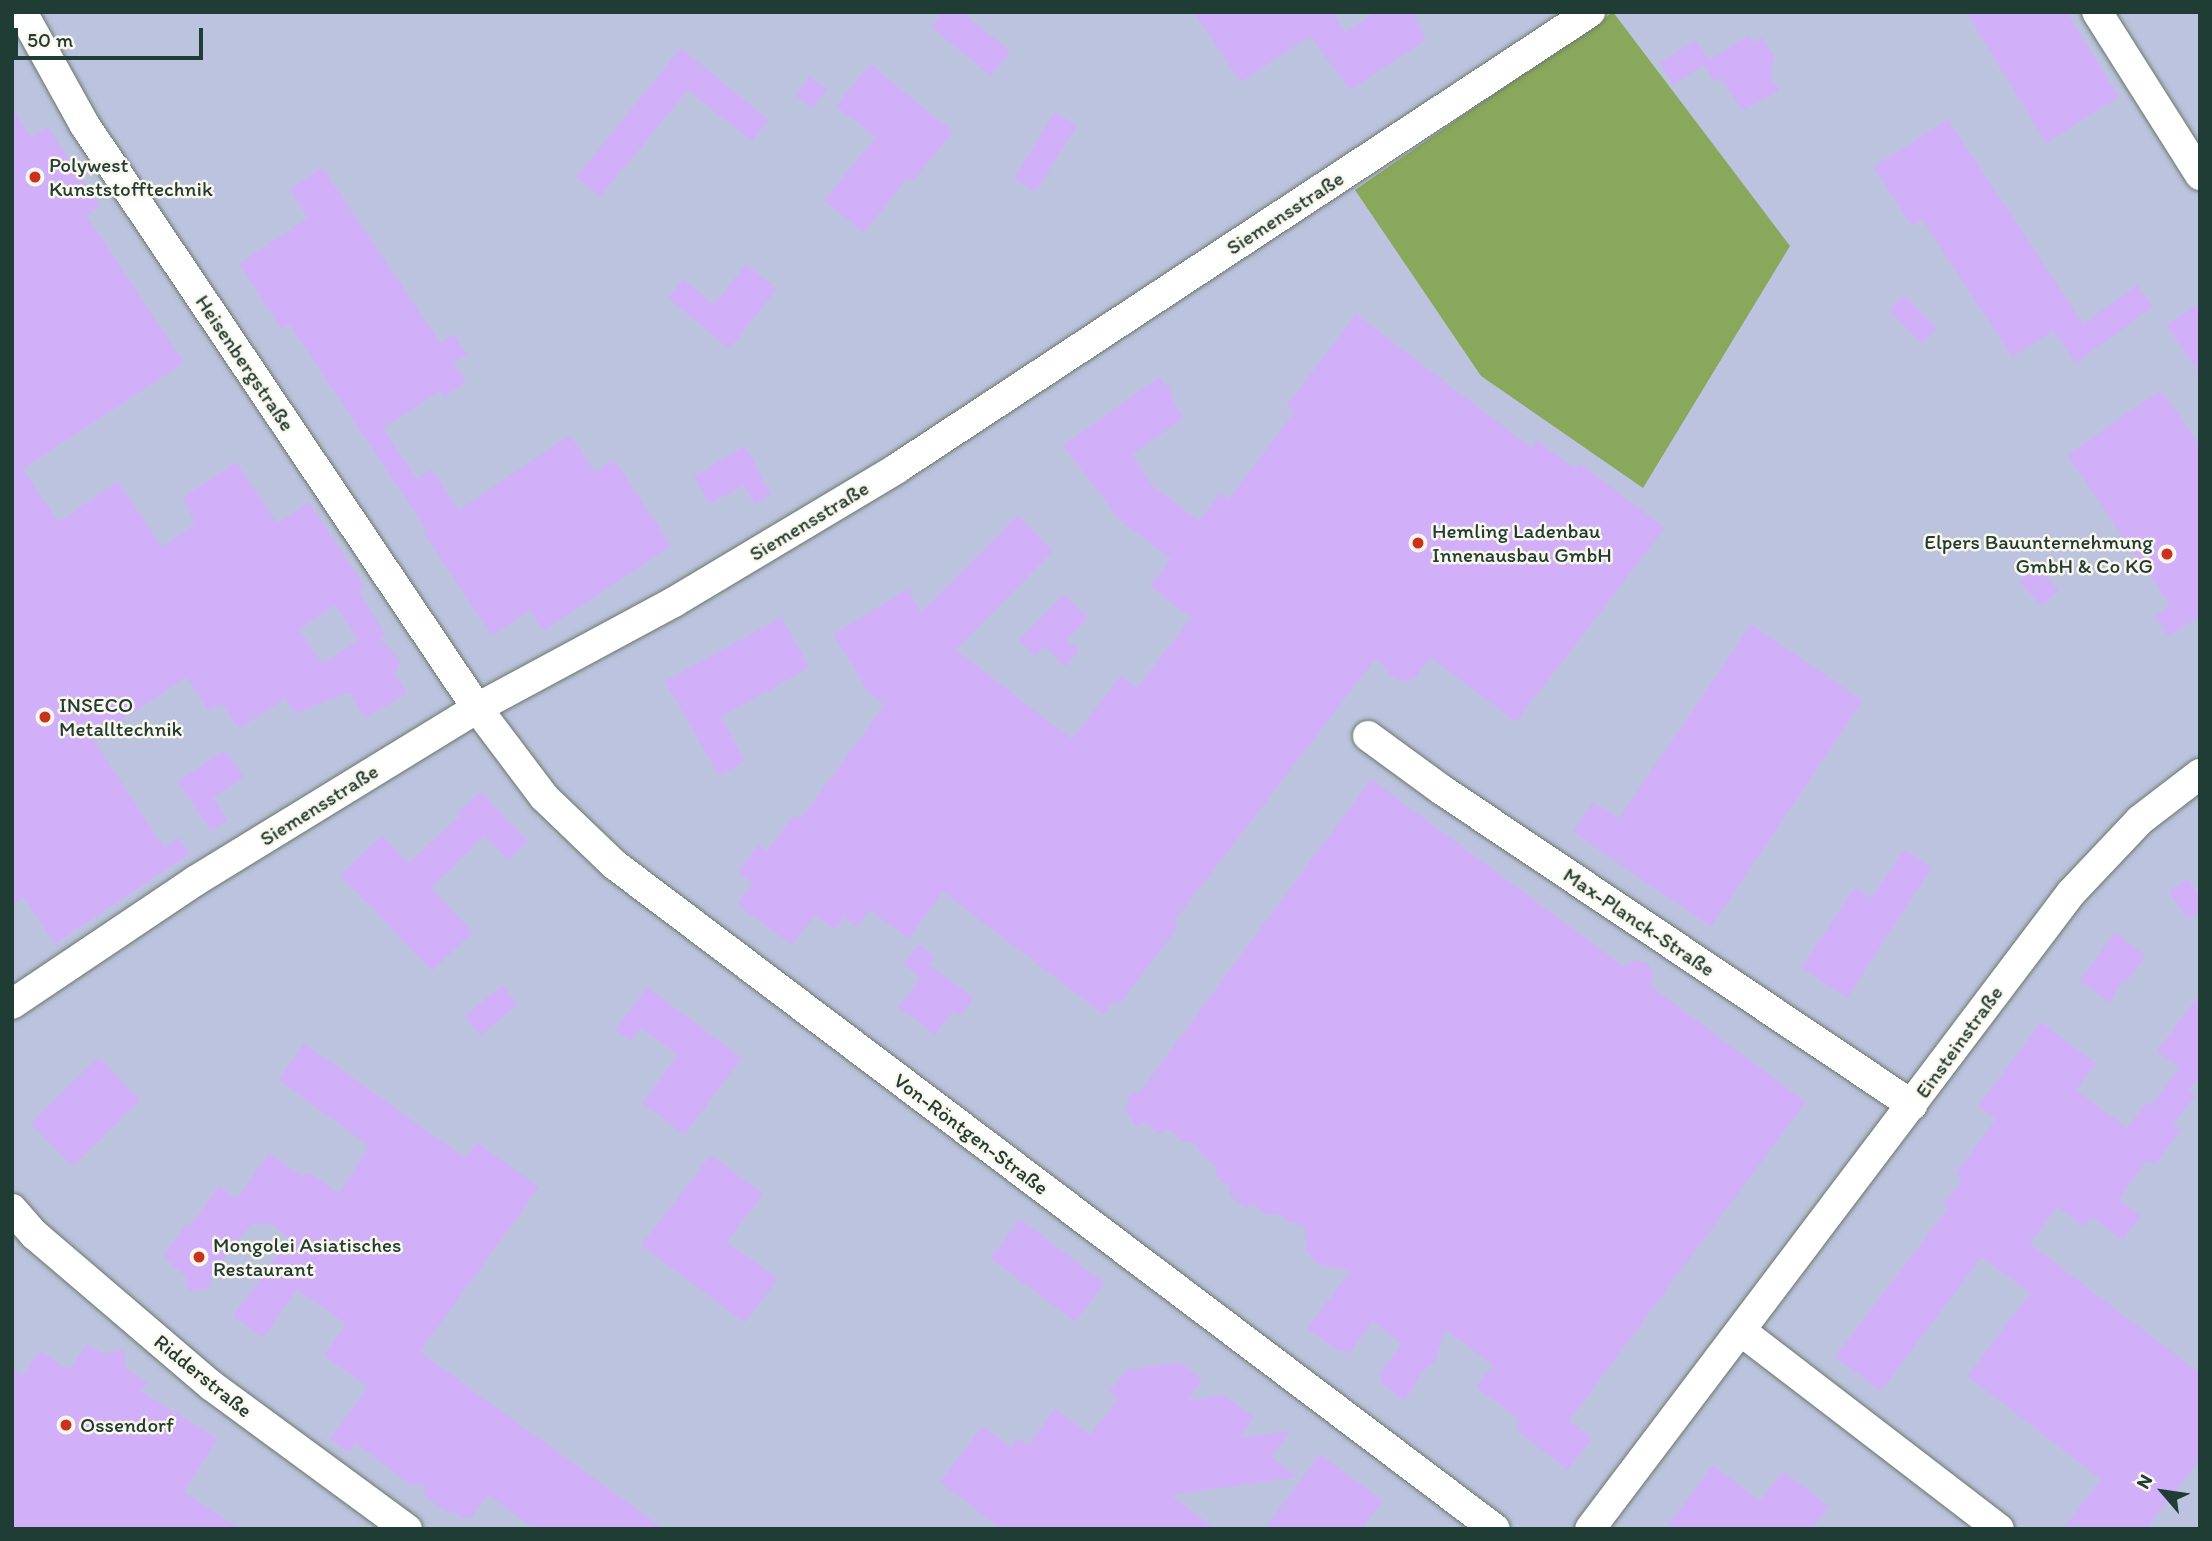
<!DOCTYPE html>
<meta charset="utf-8">
<style>
body{margin:0}
#map{position:relative;width:2212px;height:1541px;overflow:hidden;background:#f4e6ce;font-family:Itim,sans-serif}
div>[style]{position:absolute}
.industrial>*{inset:0;background:#bcc3de;transform-origin:0 0}
.forest>*{inset:0;background:#89a85c}
.building>*{inset:0;background:#d1b0f9;transform-origin:0 0}
.roads{filter:drop-shadow(0 0 2px #6a786a) drop-shadow(0 0 2px #6a786a)}
.minor>*{height:30px;margin:-15px;padding:0 15px;transform-origin:15px;border-radius:15px;background:#fff}
.dots>*{width:19px;height:19px;translate:-50% -50%;box-sizing:border-box;border:4px solid #fbf7ec;border-radius:50%}
span{translate:-50% -50%;white-space:nowrap;text-align:center;line-height:1.15;-webkit-text-stroke:5px #fbf7ec;paint-order:stroke}
.poi-label{font-size:21px;color:#1f3d34}
.left{translate:0 -50%;text-align:left}
.right{translate:-100% -50%;text-align:right}
.street-label{font-size:21px;color:#1f3d34}
.frame{position:absolute;inset:0;border:14px solid #1f3d34;pointer-events:none}
.north{position:absolute;left:2128px;top:1457px;width:70px;height:70px;-webkit-text-stroke:5px #fbf7ec;paint-order:stroke;rotate:299deg;font-size:19px;font-weight:700;line-height:28px;text-align:center;color:#1f3d34}
.north::after{content:'';display:block;margin:auto;width:24px;height:32px;background:#1f3d34;clip-path:polygon(50% 0,100% 100%,50% 72%,0 100%)}
.scale{position:absolute;left:14px;top:28px;width:189px;height:32px;box-sizing:border-box;border:4px solid #1f3d34;border-top:0;padding-left:9px;font-size:21px;line-height:24px;white-space:nowrap;color:#1f3d34;-webkit-text-stroke:5px #fbf7ec;paint-order:stroke}
</style>
<div id="map">
<div class="industrial">
<div style="left:12px;top:12px;width:2188px;height:1517px"></div>
</div>
<div class="forest">
<div style="clip-path:polygon(1613px 12px,1790px 246px,1643px 488px,1481px 376px,1355px 190px)"></div>
</div>
<div class="building">
<div style="clip-path:polygon(943px 12px,962px 12px,1010px 51px,991px 76px,931px 27px)"></div>
<div style="clip-path:polygon(1194px 12px,1332px 12px,1345px 32px,1376px 12px,1413px 12px,1426px 40px,1350px 90px,1310px 36px,1241px 82px)"></div>
<div style="clip-path:polygon(1966px 12px,2067px 12px,2119px 97px,2046px 143px)"></div>
<div style="clip-path:polygon(1749px 35px,1754px 43px,1762px 37px,1774px 55px,1771px 78px,1779px 91px,1742px 110px,1720px 77px,1714px 81px,1704px 65px,1673px 85px,1660px 63px,1696px 40px,1709px 60px)"></div>
<div style="clip-path:polygon(681px 48px,769px 120px,752px 141px,688px 90px,600px 197px,576px 177px)"></div>
<div style="clip-path:polygon(870px 64px,953px 132px,914px 180px,907px 179px,863px 233px,824px 200px,876px 137px,836px 106px)"></div>
<div style="left:810px;top:76px;width:22px;height:24px;rotate:39deg"></div>
<div style="clip-path:polygon(evenodd,12px 108px,32px 137px,48px 127px,100px 206px,86px 215px,184px 363px,23px 469px,58px 522px,118px 481px,162px 547px,195px 525px,183px 497px,236px 462px,277px 523px,309px 502px,365px 587px,358px 591px,386px 635px,380px 639px,400px 660px,395px 673px,407px 693px,365px 718px,349px 692px,295px 714px,285px 698px,239px 729px,222px 703px,209px 711px,187px 677px,93px 739px,164px 847px,179px 838px,190px 854px,55px 944px,24px 897px,12px 905px,12px 108px,336px 605px,358px 641px,322px 663px,299px 629px,336px 605px)"></div>
<div style="left:1055px;top:112px;width:26px;height:78px;rotate:32deg"></div>
<div style="clip-path:polygon(1948px 119px,2083px 324px,2137px 285px,2153px 307px,2076px 363px,2053px 331px,2012px 357px,1922px 219px,1912px 226px,1873px 167px)"></div>
<div style="clip-path:polygon(322px 167px,440px 343px,454px 334px,467px 354px,453px 363px,466px 382px,444px 397px,440px 391px,383px 428px,417px 479px,432px 469px,459px 510px,570px 435px,595px 472px,614px 460px,671px 546px,543px 631px,530px 610px,492px 636px,424px 533px,427px 531px,289px 324px,281px 329px,239px 264px,308px 218px,289px 189px)"></div>
<div style="clip-path:polygon(746px 264px,777px 289px,729px 349px,668px 298px,683px 279px,714px 304px)"></div>
<div style="left:1904px;top:295px;width:47px;height:22px;rotate:45deg"></div>
<div style="clip-path:polygon(2200px 302px,2200px 375px,2166px 325px)"></div>
<div style="clip-path:polygon(1356px 314px,1532px 448px,1537px 440px,1575px 469px,1580px 463px,1665px 528px,1516px 722px,1431px 658px,1415px 678px,1405px 682px,1394px 678px,1376px 658px,1173px 923px,1178px 927px,1120px 1004px,1115px 1000px,1103px 1014px,943px 892px,908px 939px,870px 910px,857px 927px,844px 917px,835px 930px,815px 915px,792px 945px,737px 904px,752px 883px,738px 872px,758px 845px,767px 851px,794px 815px,800px 819px,885px 705px,869px 693px,833px 634px,908px 589px,921px 612px,1018px 515px,1053px 551px,956px 650px,1072px 739px,1121px 675px,1137px 688px,1191px 618px,1150px 586px,1171px 559px,1119px 519px,1063px 445px,1160px 377px,1165px 386px,1168px 384px,1175px 405px,1184px 418px,1132px 454px,1153px 486px,1199px 521px,1220px 493px,1228px 500px,1294px 412px,1286px 406px)"></div>
<div style="clip-path:polygon(2161px 390px,2200px 446px,2200px 617px,2168px 636px,2154px 616px,2170px 605px,2067px 455px)"></div>
<div style="clip-path:polygon(745px 446px,771px 495px,754px 504px,744px 485px,709px 504px,694px 476px)"></div>
<div style="left:2036px;top:566px;width:33px;height:23px;rotate:47deg"></div>
<div style="clip-path:polygon(1064px 594px,1088px 618px,1067px 640px,1079px 651px,1065px 667px,1044px 646px,1035px 656px,1019px 640px)"></div>
<div style="clip-path:polygon(782px 617px,809px 668px,721px 717px,745px 761px,719px 776px,665px 681px)"></div>
<div style="clip-path:polygon(1751px 624px,1863px 701px,1711px 927px,1573px 832px,1593px 802px,1619px 818px)"></div>
<div style="clip-path:polygon(225px 750px,244px 777px,213px 798px,228px 820px,211px 831px,177px 781px)"></div>
<div style="clip-path:polygon(1371px 779px,1623px 966px,1638px 960px,1648px 963px,1653px 973px,1652px 987px,1806px 1102px,1569px 1421px,1592px 1438px,1568px 1470px,1522px 1435px,1518px 1431px,1519px 1419px,1476px 1387px,1493px 1365px,1445px 1330px,1435px 1361px,1421px 1374px,1405px 1401px,1382px 1384px,1380px 1373px,1402px 1344px,1373px 1322px,1349px 1354px,1343px 1350px,1338px 1351px,1307px 1328px,1350px 1271px,1318px 1264px,1307px 1252px,1305px 1226px,1289px 1222px,1276px 1212px,1268px 1216px,1253px 1204px,1246px 1208px,1229px 1195px,1230px 1187px,1216px 1176px,1217px 1167px,1204px 1157px,1195px 1144px,1181px 1140px,1167px 1129px,1160px 1134px,1144px 1122px,1137px 1127px,1126px 1111px,1131px 1091px,1139px 1093px)"></div>
<div style="clip-path:polygon(481px 791px,528px 842px,508px 860px,485px 836px,431px 888px,473px 932px,432px 971px,340px 875px,382px 835px,408px 863px,460px 816px,457px 813px)"></div>
<div style="clip-path:polygon(1904px 849px,1932px 868px,1847px 998px,1801px 967px,1855px 887px,1871px 898px)"></div>
<div style="clip-path:polygon(2188px 879px,2200px 897px,2200px 911px,2187px 919px,2169px 891px)"></div>
<div style="clip-path:polygon(2115px 932px,2146px 956px,2126px 982px,2123px 980px,2110px 1003px,2080px 980px)"></div>
<div style="clip-path:polygon(919px 944px,935px 957px,929px 964px,974px 998px,960px 1016px,953px 1011px,935px 1035px,898px 1007px,918px 981px,919px 976px,903px 964px)"></div>
<div style="left:502px;top:985px;width:25px;height:49px;rotate:50deg"></div>
<div style="clip-path:polygon(647px 987px,742px 1058px,684px 1135px,642px 1103px,678px 1055px,641px 1028px,631px 1041px,615px 1030px)"></div>
<div style="clip-path:polygon(2200px 994px,2200px 1083px,2196px 1080px,2188px 1091px,2195px 1096px,2173px 1125px,2181px 1130px,2155px 1165px,2147px 1160px,2119px 1199px,2141px 1216px,2122px 1240px,2092px 1217px,2084px 1227px,2057px 1207px,2030px 1244px,2200px 1373px,2200px 1459px,2147px 1529px,2063px 1529px,2101px 1479px,1967px 1376px,2030px 1293px,1982px 1257px,1881px 1391px,1835px 1357px,1948px 1208px,1943px 1204px,1962px 1179px,1955px 1174px,1996px 1119px,1978px 1106px,2041px 1022px,2096px 1064px,2076px 1090px,2127px 1128px,2146px 1103px,2150px 1106px,2179px 1068px,2157px 1051px)"></div>
<div style="clip-path:polygon(304px 1043px,465px 1158px,477px 1142px,539px 1187px,420px 1352px,664px 1529px,535px 1529px,488px 1495px,472px 1517px,462px 1518px,454px 1512px,448px 1513px,425px 1496px,423px 1484px,412px 1486px,355px 1443px,348px 1452px,330px 1439px,368px 1387px,324px 1355px,346px 1324px,297px 1290px,263px 1338px,233px 1317px,289px 1238px,270px 1224px,251px 1224px,211px 1275px,209px 1289px,189px 1291px,186px 1277px,163px 1256px,186px 1224px,190px 1226px,219px 1186px,236px 1199px,269px 1153px,304px 1177px,308px 1172px,339px 1193px,369px 1146px,279px 1080px)"></div>
<div style="left:99px;top:1057px;width:60px;height:95px;rotate:46deg"></div>
<div style="clip-path:polygon(711px 1155px,763px 1194px,727px 1242px,778px 1279px,745px 1323px,641px 1245px)"></div>
<div style="left:1020px;top:1219px;width:106px;height:49px;rotate:37deg"></div>
<div style="clip-path:polygon(87px 1344px,103px 1354px,124px 1349px,126px 1369px,147px 1382px,141px 1391px,218px 1439px,184px 1492px,241px 1529px,12px 1529px,12px 1369px,23px 1375px,39px 1350px,70px 1370px)"></div>
<div style="clip-path:polygon(1180px 1362px,1202px 1379px,1188px 1400px,1224px 1395px,1254px 1417px,1240px 1438px,1290px 1431px,1271px 1457px,1298px 1477px,1171px 1495px,1215px 1529px,1001px 1529px,940px 1482px,982px 1426px,1011px 1448px,1018px 1438px,1028px 1445px,1055px 1408px,1090px 1435px,1118px 1398px,1109px 1392px,1126px 1370px)"></div>
<div style="clip-path:polygon(1320px 1454px,1383px 1501px,1362px 1529px,1264px 1529px)"></div>
<div style="clip-path:polygon(1713px 1465px,1760px 1501px,1783px 1471px,1829px 1506px,1812px 1529px,1665px 1529px)"></div>
</div>
<div class="roads">
<div class="minor">
<div style="left:22px;top:12px;width:128px;rotate:61deg"></div>
<div style="left:84px;top:124px;width:704px;rotate:56.06deg"></div>
<div style="left:477px;top:708px;width:111px;rotate:53deg"></div>
<div style="left:544px;top:797px;width:98px;rotate:43.8deg"></div>
<div style="left:615px;top:865px;width:1102px;rotate:37.04deg"></div>
<div style="left:2097px;top:12px;width:193px;rotate:57.7deg"></div>
<div style="left:1368px;top:736px;width:92px;rotate:36.1deg"></div>
<div style="left:1442px;top:790px;width:566px;rotate:33.83deg"></div>
<div style="left:12px;top:1004px;width:220px;rotate:-33.9deg"></div>
<div style="left:195px;top:881px;width:331px;rotate:-31.5deg"></div>
<div style="left:477px;top:708px;width:224px;rotate:-28.3deg"></div>
<div style="left:674px;top:602px;width:259px;rotate:-30.9deg"></div>
<div style="left:896px;top:469px;width:831px;rotate:-33.36deg"></div>
<div style="left:12px;top:1209px;width:35px;rotate:49deg"></div>
<div style="left:35px;top:1235px;width:233px;rotate:40.5deg"></div>
<div style="left:212px;top:1386px;width:242px;rotate:36.3deg"></div>
<div style="left:1741px;top:1331px;width:325px;rotate:37.5deg"></div>
<div style="left:1590px;top:1529px;width:797px;rotate:-52.9deg"></div>
<div style="left:2071px;top:893px;width:100px;rotate:-46.6deg"></div>
<div style="left:2140px;top:820px;width:76px;rotate:-37.5deg"></div>
</div>
</div>
<div class="dots">
<div style="left:35px;top:177px;background:#c8321e"></div>
<div style="left:1418px;top:543px;background:#c8321e"></div>
<div style="left:2167px;top:554px;background:#c8321e"></div>
<div style="left:45px;top:717px;background:#c8321e"></div>
<div style="left:199px;top:1257px;background:#c8321e"></div>
<div style="left:66px;top:1425px;background:#c8321e"></div>
</div>
<div class="poi-label">
<span class="left" style="left:49px;top:177px">Polywest<br>Kunststofftechnik</span>
<span class="left" style="left:1432px;top:543px">Hemling Ladenbau<br>Innenausbau GmbH</span>
<span class="right" style="left:2153px;top:554px">Elpers Bauunternehmung<br>GmbH &amp; Co KG</span>
<span class="left" style="left:59px;top:717px">INSECO<br>Metalltechnik</span>
<span class="left" style="left:213px;top:1257px">Mongolei Asiatisches<br>Restaurant</span>
<span class="left" style="left:80px;top:1425px">Ossendorf</span>
</div>
<div class="street-label">
<span style="left:1285px;top:213px;rotate:-33deg">Siemensstraße</span>
<span style="left:245px;top:363px;rotate:56deg">Heisenbergstraße</span>
<span style="left:809px;top:521px;rotate:-31deg">Siemensstraße</span>
<span style="left:319px;top:805px;rotate:-32deg">Siemensstraße</span>
<span style="left:1639px;top:922px;rotate:34deg">Max-Planck-Straße</span>
<span style="left:1959px;top:1042px;rotate:-54deg">Einsteinstraße</span>
<span style="left:971px;top:1134px;rotate:37deg">Von-Röntgen-Straße</span>
<span style="left:203px;top:1376px;rotate:39deg">Ridderstraße</span>
</div>
<div class="frame"></div>
<div class="north">N</div>
<div class="scale">50 m</div>
</div>
